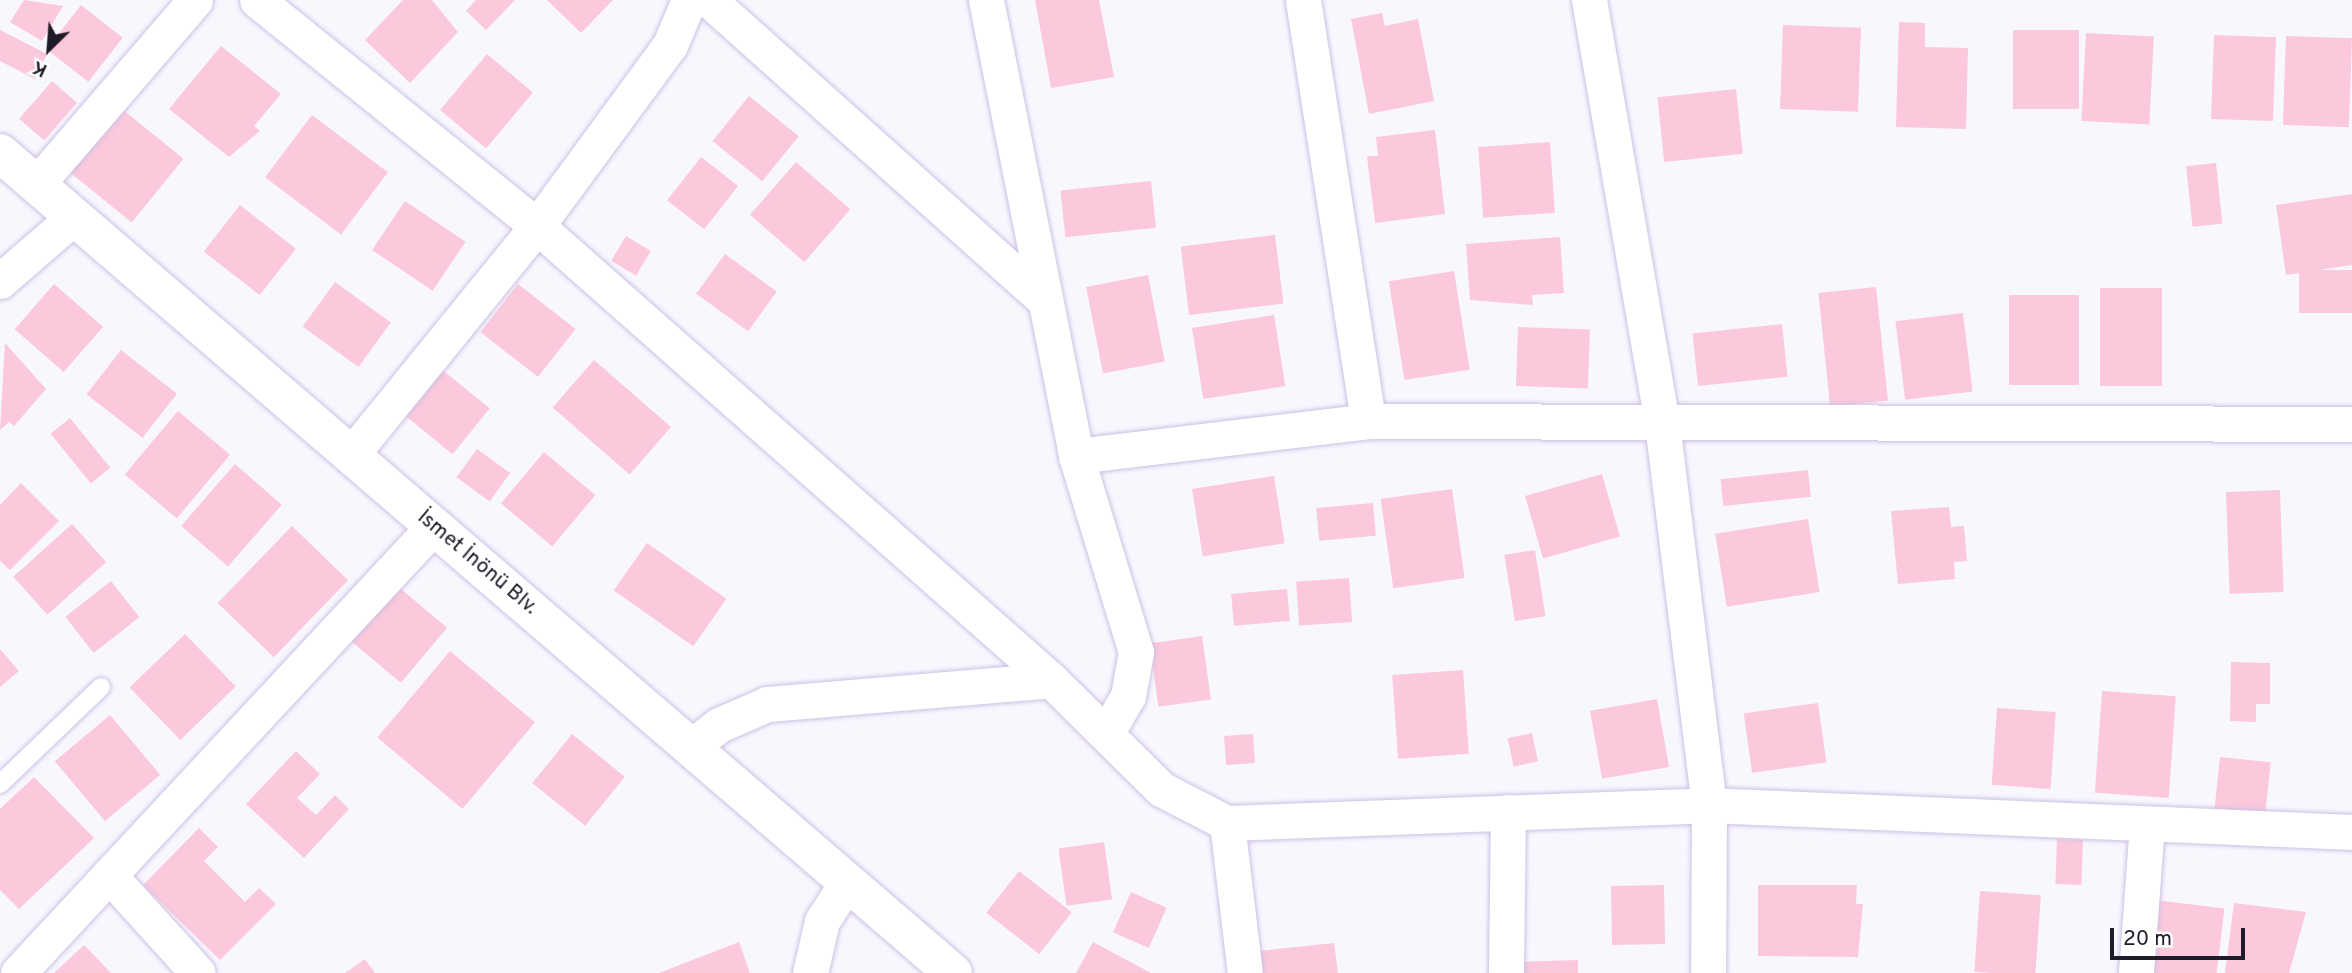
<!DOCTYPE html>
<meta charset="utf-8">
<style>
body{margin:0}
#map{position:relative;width:2352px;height:973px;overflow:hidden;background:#f9f7fe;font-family:Overpass,sans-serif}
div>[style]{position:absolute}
.building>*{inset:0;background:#fbc8dc;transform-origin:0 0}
.roads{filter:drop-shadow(0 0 2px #ccc1e4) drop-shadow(0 0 2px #ccc1e4)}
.service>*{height:18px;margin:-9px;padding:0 9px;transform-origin:9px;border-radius:9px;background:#fff}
.minor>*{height:35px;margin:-17.5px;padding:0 17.5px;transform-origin:17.5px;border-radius:17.5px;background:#fff}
.secondary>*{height:38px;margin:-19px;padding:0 19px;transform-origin:19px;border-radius:19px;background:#fff}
span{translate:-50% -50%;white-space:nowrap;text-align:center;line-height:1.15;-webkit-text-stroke:5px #fff;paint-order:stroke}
.street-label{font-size:21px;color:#1f1b28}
.north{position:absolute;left:14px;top:14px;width:70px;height:70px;-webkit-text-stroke:5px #fff;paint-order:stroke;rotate:205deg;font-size:19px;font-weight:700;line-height:28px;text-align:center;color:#1f1b28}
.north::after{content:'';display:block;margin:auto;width:24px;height:32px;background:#1f1b28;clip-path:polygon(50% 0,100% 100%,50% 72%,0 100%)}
.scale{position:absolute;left:2110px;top:928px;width:135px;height:32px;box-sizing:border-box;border:4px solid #1f1b28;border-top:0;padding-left:9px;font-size:21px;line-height:24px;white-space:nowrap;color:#1f1b28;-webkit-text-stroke:5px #fff;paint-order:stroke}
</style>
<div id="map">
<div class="building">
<div style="clip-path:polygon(24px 0,63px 6px,42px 41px,10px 22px)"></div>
<div style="clip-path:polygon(403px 0,432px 0,458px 32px,410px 83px,365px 40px)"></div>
<div style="clip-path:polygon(476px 0,515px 0,486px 30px,466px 11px)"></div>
<div style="clip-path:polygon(547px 0,613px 0,581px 33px)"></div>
<div style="clip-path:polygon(1035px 0,1099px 0,1114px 77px,1051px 88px)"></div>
<div style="left:81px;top:5px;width:53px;height:56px;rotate:38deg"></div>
<div style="clip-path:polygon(1382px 13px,1385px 26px,1418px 19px,1434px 101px,1369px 114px,1351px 19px)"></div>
<div style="clip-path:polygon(1899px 22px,1925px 23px,1925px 47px,1968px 48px,1966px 129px,1896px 127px)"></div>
<div style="left:1783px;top:25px;width:78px;height:84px;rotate:2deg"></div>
<div style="clip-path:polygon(0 30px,47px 54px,35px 79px,0 61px)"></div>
<div style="left:2013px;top:30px;width:66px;height:79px"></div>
<div style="left:2086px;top:33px;width:68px;height:88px;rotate:3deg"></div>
<div style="left:2214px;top:35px;width:62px;height:84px;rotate:2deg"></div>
<div style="left:2286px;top:36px;width:66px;height:89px;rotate:2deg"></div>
<div style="clip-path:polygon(221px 46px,281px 94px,254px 126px,260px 131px,229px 157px,169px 109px)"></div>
<div style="left:487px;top:54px;width:60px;height:73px;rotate:40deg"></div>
<div style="left:52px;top:81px;width:33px;height:50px;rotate:41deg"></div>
<div style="left:1736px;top:89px;width:65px;height:79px;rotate:84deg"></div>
<div style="left:749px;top:96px;width:64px;height:58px;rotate:39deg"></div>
<div style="left:122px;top:109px;width:79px;height:82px;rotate:39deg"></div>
<div style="left:312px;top:115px;width:95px;height:78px;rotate:37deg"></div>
<div style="clip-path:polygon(1435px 130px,1445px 214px,1375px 223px,1367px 156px,1378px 156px,1376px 137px)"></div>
<div style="left:1550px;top:142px;width:71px;height:72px;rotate:86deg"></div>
<div style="left:701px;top:157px;width:47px;height:55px;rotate:38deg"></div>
<div style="left:796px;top:162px;width:72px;height:70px;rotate:41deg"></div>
<div style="left:2216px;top:163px;width:61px;height:30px;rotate:84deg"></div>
<div style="left:1151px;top:181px;width:47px;height:91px;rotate:84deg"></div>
<div style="clip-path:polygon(2352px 194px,2352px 265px,2286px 275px,2276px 205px)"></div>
<div style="left:405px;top:201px;width:73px;height:59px;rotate:34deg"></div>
<div style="left:240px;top:205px;width:71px;height:59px;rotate:38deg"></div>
<div style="left:1275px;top:235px;width:69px;height:95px;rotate:83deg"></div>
<div style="left:626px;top:236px;width:29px;height:29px;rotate:31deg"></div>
<div style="clip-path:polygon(1560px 237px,1564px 293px,1532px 295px,1533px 305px,1470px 300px,1466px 244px)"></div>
<div style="left:725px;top:254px;width:64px;height:49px;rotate:36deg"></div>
<div style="left:2352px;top:270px;width:43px;height:53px;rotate:90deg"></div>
<div style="left:1454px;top:271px;width:100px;height:66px;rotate:81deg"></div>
<div style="left:1148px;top:275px;width:88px;height:63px;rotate:79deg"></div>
<div style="left:335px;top:282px;width:69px;height:55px;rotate:36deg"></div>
<div style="left:54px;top:284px;width:65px;height:60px;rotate:41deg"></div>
<div style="left:518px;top:284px;width:73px;height:61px;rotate:38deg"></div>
<div style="left:1876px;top:287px;width:114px;height:58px;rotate:84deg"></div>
<div style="left:2162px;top:288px;width:98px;height:62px;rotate:90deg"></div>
<div style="left:2079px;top:295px;width:90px;height:70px;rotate:90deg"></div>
<div style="left:1963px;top:313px;width:79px;height:68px;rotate:83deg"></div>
<div style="left:1274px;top:315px;width:72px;height:83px;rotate:81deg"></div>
<div style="left:1782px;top:324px;width:53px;height:90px;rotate:84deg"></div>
<div style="left:1518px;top:327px;width:72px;height:59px;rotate:2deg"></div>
<div style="clip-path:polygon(5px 343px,46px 389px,14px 426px,9px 422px,0 430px)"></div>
<div style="left:121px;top:350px;width:71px;height:56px;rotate:38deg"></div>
<div style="left:594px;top:360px;width:102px;height:63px;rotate:41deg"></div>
<div style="left:440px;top:368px;width:64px;height:59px;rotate:39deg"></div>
<div style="left:178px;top:411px;width:68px;height:83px;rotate:40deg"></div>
<div style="left:70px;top:418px;width:64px;height:25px;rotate:51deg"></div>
<div style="left:477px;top:449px;width:41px;height:35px;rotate:36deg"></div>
<div style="left:544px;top:452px;width:67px;height:67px;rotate:40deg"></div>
<div style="left:235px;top:464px;width:62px;height:82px;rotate:41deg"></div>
<div style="left:1808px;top:470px;width:27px;height:88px;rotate:84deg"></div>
<div style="left:1602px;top:474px;width:65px;height:80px;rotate:74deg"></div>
<div style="left:1274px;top:476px;width:68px;height:83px;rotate:81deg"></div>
<div style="clip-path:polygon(21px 483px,59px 521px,10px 570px,0 561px,0 505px)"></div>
<div style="left:1452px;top:489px;width:90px;height:72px;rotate:82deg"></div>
<div style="left:2280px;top:490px;width:102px;height:54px;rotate:88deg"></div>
<div style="left:1373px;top:503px;width:33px;height:57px;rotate:85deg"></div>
<div style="clip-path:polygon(1949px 507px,1951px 527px,1964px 526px,1967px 561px,1954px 562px,1955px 579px,1898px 584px,1891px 511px)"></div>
<div style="left:1808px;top:519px;width:74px;height:94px;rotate:81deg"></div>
<div style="left:72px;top:524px;width:51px;height:79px;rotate:48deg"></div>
<div style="left:292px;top:526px;width:78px;height:107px;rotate:44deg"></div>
<div style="left:647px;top:543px;width:97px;height:58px;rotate:35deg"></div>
<div style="left:1535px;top:550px;width:67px;height:31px;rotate:81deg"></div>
<div style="left:1349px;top:578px;width:44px;height:53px;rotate:86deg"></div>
<div style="left:111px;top:581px;width:46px;height:58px;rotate:52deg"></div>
<div style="left:395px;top:584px;width:68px;height:72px;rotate:40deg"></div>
<div style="left:1287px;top:589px;width:32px;height:56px;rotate:85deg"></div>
<div style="left:185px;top:634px;width:73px;height:77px;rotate:46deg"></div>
<div style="left:1202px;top:636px;width:64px;height:53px;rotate:82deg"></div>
<div style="clip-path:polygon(0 649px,19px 671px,0 687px)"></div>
<div style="left:450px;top:651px;width:111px;height:113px;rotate:40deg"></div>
<div style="clip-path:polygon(2231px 662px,2270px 663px,2270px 704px,2256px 704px,2256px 722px,2230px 721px)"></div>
<div style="left:1463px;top:670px;width:84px;height:71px;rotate:86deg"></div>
<div style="left:2102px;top:691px;width:74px;height:102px;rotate:4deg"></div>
<div style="left:1657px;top:699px;width:69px;height:68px;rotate:80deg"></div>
<div style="left:1818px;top:703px;width:60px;height:75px;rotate:82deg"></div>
<div style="left:1997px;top:708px;width:59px;height:77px;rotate:4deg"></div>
<div style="left:110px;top:715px;width:78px;height:72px;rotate:50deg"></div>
<div style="left:1532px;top:733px;width:29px;height:25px;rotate:78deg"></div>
<div style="left:572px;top:734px;width:68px;height:63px;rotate:39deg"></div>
<div style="left:1253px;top:734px;width:29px;height:29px;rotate:86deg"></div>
<div style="clip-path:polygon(296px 751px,320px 774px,297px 798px,316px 815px,335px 795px,349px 809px,304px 858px,246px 804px)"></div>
<div style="left:2220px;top:757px;width:51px;height:52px;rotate:6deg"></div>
<div style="clip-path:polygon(34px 777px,94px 838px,19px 909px,0 890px,0 809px)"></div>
<div style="clip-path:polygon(199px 828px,218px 847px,204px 861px,245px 902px,259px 888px,276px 904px,220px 960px,143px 885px)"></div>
<div style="left:2057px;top:839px;width:26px;height:45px;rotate:2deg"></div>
<div style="left:1104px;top:842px;width:58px;height:46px;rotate:82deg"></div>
<div style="left:1019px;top:871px;width:67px;height:53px;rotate:38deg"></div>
<div style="left:1664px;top:885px;width:59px;height:53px;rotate:89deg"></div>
<div style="clip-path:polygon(1758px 885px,1857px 885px,1856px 904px,1863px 904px,1858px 957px,1758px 956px)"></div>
<div style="left:1980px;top:891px;width:61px;height:81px;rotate:4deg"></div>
<div style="left:1131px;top:892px;width:39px;height:44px;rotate:24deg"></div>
<div style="left:2155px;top:900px;width:70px;height:73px;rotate:7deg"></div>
<div style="clip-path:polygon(2234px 903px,2306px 912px,2289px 973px,2225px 973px)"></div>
<div style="clip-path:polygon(739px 942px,750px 973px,659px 973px)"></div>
<div style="clip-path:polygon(1093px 942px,1151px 973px,1076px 973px)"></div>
<div style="clip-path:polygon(1334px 943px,1338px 973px,1262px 973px,1259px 951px)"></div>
<div style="clip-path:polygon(84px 945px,111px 973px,54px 973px)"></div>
<div style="clip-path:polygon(365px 959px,375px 973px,345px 973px)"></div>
<div style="clip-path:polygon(1578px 960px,1578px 973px,1518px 973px,1518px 962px)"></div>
</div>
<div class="roads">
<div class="service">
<div style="left:0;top:784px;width:140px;rotate:-43.8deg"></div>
</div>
<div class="minor">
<div style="left:257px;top:0;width:360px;rotate:38.9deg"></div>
<div style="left:537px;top:226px;width:686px;rotate:41.45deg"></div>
<div style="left:1051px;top:680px;width:155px;rotate:44.7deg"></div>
<div style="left:1161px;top:789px;width:74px;rotate:27.3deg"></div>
<div style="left:1227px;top:823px;width:482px;rotate:-2.1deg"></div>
<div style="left:1709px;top:805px;width:644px;rotate:2.4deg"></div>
<div style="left:709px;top:0;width:444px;rotate:41.8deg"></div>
<div style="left:986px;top:0;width:465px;rotate:78.8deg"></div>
<div style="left:1076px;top:456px;width:205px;rotate:73deg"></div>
<div style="left:1136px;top:652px;width:45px;rotate:100.3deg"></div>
<div style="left:1128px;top:696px;width:42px;rotate:120.3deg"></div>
<div style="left:1303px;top:0;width:426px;rotate:81.2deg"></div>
<div style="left:1589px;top:0;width:429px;rotate:80.2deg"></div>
<div style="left:1662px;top:423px;width:385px;rotate:83deg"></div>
<div style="left:1709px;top:805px;width:168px;rotate:90.3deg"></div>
<div style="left:36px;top:185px;width:244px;rotate:-49.3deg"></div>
<div style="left:0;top:281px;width:98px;rotate:-40.9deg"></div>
<div style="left:351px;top:455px;width:295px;rotate:-50.9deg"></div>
<div style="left:537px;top:226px;width:225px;rotate:-53.7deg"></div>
<div style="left:670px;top:45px;width:49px;rotate:-67.1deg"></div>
<div style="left:1076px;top:456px;width:294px;rotate:-6.8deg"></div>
<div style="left:1368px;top:421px;width:984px;rotate:0.17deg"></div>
<div style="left:692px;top:746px;width:34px;rotate:-38deg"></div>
<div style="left:719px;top:725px;width:52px;rotate:-23.6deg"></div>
<div style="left:767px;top:704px;width:285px;rotate:-4.8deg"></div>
<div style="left:1227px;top:823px;width:151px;rotate:83.2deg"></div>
<div style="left:109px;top:875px;width:132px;rotate:47.8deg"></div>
<div style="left:18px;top:973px;width:611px;rotate:-47.06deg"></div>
<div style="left:810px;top:973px;width:53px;rotate:-77deg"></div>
<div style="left:822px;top:921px;width:46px;rotate:-57.3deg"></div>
<div style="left:1506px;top:973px;width:161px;rotate:-89.3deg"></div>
<div style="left:2136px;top:973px;width:149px;rotate:-85.8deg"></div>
</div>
<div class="secondary">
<div style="left:0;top:153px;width:1257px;rotate:40.71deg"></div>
</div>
</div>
<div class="street-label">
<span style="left:477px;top:563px;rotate:40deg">İsmet İnönü Blv.</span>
</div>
<div class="north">K</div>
<div class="scale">20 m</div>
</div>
